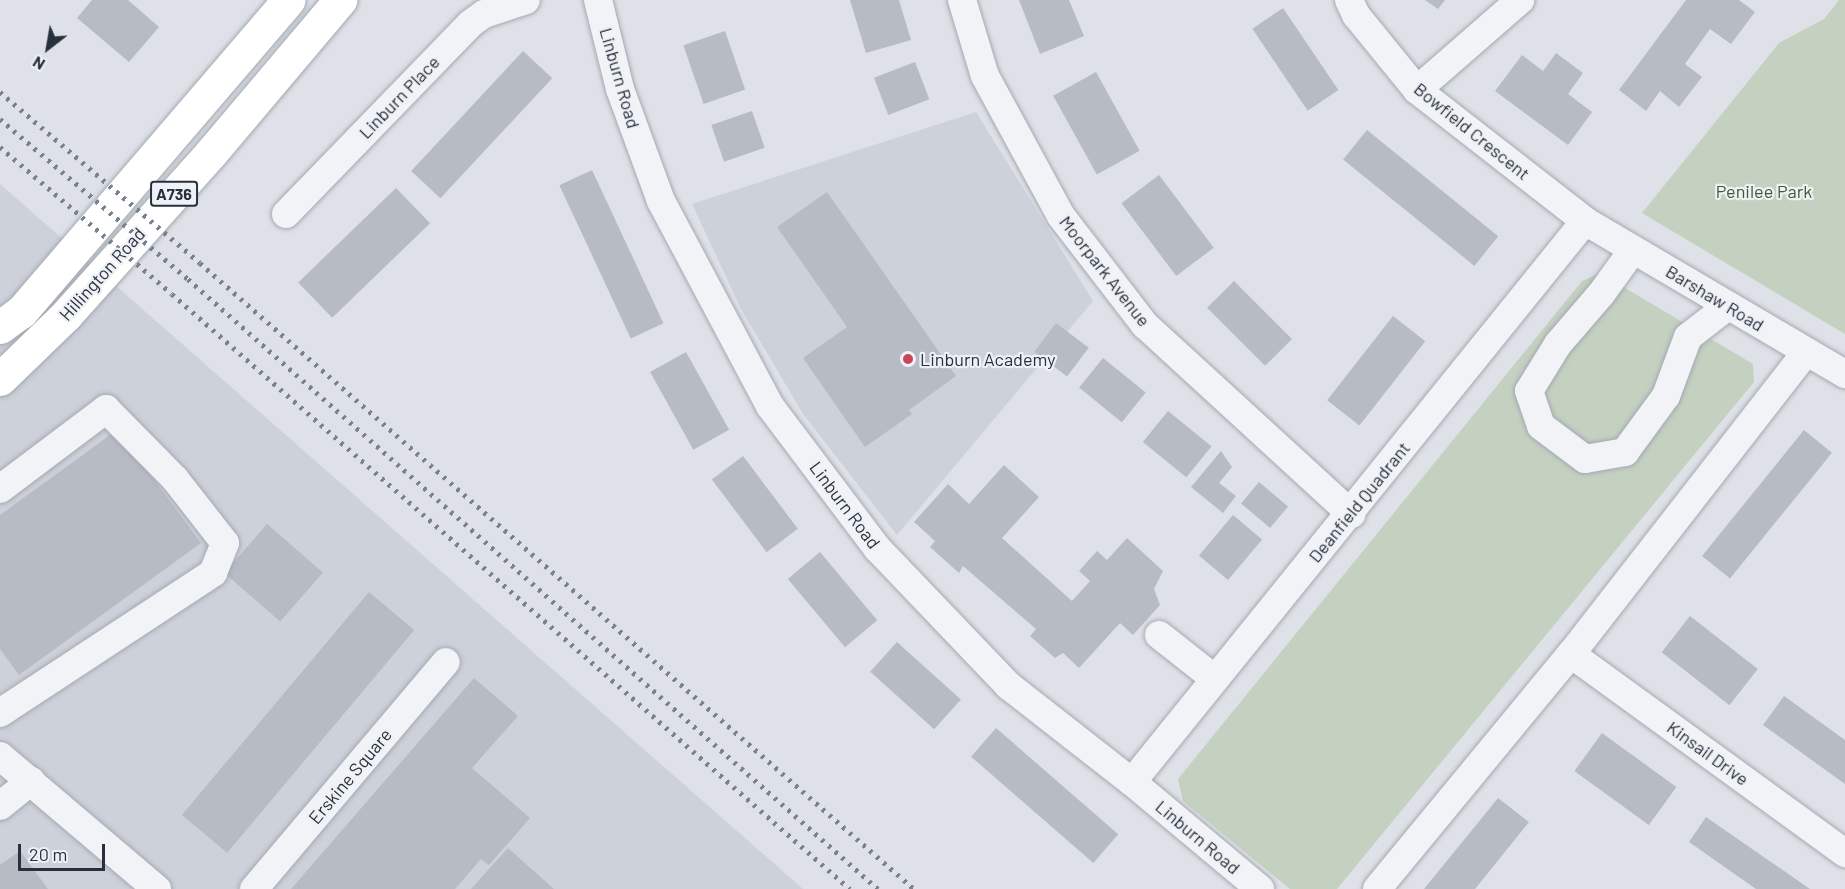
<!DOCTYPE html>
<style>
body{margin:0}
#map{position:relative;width:1845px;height:889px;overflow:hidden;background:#dee2e8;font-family:Barlow,sans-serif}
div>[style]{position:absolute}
.built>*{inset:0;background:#ccd1da}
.green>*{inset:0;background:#c4d1c0}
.building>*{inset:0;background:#b6bbc4;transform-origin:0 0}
.roads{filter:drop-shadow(0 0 2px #a4a9b2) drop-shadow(0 0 2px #a4a9b2)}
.minor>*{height:28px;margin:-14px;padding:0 14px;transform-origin:14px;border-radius:14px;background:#f1f3f6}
.major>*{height:33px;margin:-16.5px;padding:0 16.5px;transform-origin:16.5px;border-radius:16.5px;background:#fff}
.rail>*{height:4.5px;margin-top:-2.25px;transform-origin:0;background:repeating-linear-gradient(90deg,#788291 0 3px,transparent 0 9px)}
.dots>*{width:16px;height:16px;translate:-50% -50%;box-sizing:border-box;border:3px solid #eef1f5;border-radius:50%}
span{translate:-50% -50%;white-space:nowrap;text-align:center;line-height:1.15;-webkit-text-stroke:4.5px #eef1f5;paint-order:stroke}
.shield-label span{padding:2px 4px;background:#eef1f5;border:2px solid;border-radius:4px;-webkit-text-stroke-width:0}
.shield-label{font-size:16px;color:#28303e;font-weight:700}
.street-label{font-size:18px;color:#28303e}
.park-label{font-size:18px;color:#3c5a35}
.poi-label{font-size:18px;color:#28303e}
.left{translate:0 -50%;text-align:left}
.north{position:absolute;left:18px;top:18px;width:60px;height:60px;-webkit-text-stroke:4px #eef1f5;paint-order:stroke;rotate:211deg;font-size:16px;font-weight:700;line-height:24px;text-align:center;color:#28303e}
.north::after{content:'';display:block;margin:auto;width:21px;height:27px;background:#28303e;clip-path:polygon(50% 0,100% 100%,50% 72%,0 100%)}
.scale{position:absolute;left:18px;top:844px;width:87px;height:27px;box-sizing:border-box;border:3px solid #28303e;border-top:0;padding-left:8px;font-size:18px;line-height:21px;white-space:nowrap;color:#28303e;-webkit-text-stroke:4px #eef1f5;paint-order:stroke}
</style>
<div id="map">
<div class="built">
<div style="clip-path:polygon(976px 112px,1093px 301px,897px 535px,803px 414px,741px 309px,692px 204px)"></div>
<div style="clip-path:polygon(0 184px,803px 889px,0 889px)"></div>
</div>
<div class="green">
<div style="clip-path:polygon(1839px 0,1845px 0,1845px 334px,1642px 213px,1779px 43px,1824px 19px)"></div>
<div style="clip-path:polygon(1600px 273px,1753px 364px,1754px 382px,1337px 889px,1290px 889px,1183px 801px,1178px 779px,1582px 281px)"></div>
</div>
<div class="building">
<div style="clip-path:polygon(92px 0,128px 0,159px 27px,129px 62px,77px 18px)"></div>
<div style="clip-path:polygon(850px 0,899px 0,911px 40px,866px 53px)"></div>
<div style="clip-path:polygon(1019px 0,1069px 0,1084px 36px,1040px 54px)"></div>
<div style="clip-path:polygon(1425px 0,1445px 0,1438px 9px)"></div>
<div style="clip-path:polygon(1686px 0,1739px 0,1755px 12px,1731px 44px,1710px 29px,1685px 64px,1702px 77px,1679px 107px,1660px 91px,1646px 111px,1619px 90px)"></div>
<div style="left:1283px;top:8px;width:99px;height:37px;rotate:56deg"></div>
<div style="left:725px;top:31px;width:62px;height:44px;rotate:71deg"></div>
<div style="left:523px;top:51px;width:40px;height:164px;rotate:43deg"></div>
<div style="clip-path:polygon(1556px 53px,1583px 73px,1568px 94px,1592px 112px,1568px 145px,1495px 91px,1522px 55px,1543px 71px)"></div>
<div style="left:915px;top:62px;width:40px;height:44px;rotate:69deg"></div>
<div style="left:1096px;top:72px;width:90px;height:49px;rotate:61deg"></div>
<div style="left:752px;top:111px;width:39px;height:43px;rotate:71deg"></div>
<div style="left:1367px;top:130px;width:169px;height:38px;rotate:39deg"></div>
<div style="left:592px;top:170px;width:169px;height:36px;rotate:65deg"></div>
<div style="left:1159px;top:175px;width:91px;height:47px;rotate:53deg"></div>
<div style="left:396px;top:188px;width:49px;height:136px;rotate:46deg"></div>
<div style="clip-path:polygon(827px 192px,956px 376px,909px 410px,912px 414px,865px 447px,803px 358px,847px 327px,777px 227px)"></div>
<div style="left:1234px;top:281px;width:82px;height:38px;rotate:45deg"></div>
<div style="left:1393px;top:316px;width:41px;height:107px;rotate:38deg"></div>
<div style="left:1056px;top:323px;width:41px;height:36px;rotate:37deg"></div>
<div style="left:686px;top:352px;width:89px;height:41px;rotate:61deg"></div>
<div style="left:1103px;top:358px;width:55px;height:38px;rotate:39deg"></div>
<div style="left:1168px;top:411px;width:56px;height:40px;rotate:39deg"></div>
<div style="clip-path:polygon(117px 430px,201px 543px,19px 675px,0 649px,0 515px)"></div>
<div style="left:1804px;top:430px;width:36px;height:162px;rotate:39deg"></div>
<div style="clip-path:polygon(1221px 451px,1232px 467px,1219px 483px,1236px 496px,1223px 513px,1191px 487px)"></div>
<div style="left:743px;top:456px;width:91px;height:39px;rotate:53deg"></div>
<div style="clip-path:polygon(1004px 465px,1039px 497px,1002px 538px,1072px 601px,1090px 581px,1079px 571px,1097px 551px,1107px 560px,1127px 538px,1163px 571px,1154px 589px,1160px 605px,1133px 635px,1120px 623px,1079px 668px,1063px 653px,1055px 658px,1030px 636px,1036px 629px,963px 566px,959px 573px,930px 547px,935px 541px,914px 522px,948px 484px,969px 504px)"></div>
<div style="left:1259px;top:482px;width:38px;height:28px;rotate:40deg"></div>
<div style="left:1233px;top:515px;width:38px;height:53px;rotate:40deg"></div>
<div style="left:267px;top:524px;width:74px;height:65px;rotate:41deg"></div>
<div style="left:820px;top:552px;width:89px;height:42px;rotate:50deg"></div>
<div style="left:369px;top:592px;width:59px;height:291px;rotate:40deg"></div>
<div style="left:1690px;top:616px;width:86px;height:46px;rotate:38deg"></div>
<div style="left:897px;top:642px;width:86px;height:40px;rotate:42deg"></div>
<div style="clip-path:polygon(474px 678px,518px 716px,472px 768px,530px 818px,489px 865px,481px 859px,455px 889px,291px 889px)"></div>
<div style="clip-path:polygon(1784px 696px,1845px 740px,1845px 784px,1763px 725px)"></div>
<div style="left:996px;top:728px;width:162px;height:38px;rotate:41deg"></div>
<div style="left:1602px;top:733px;width:92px;height:47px;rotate:36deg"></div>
<div style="clip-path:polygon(1498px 798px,1529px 822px,1475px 889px,1424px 889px)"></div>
<div style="clip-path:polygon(1706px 817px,1810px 889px,1756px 889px,1689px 842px)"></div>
<div style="clip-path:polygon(508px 848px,554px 889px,471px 889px)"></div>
<div style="clip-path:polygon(20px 851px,48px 889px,0 889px,0 865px)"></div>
</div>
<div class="roads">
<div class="minor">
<div style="left:598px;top:0;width:92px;rotate:76.1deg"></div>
<div style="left:620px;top:89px;width:119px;rotate:69.9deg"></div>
<div style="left:661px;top:201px;width:232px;rotate:62deg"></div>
<div style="left:770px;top:406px;width:178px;rotate:53deg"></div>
<div style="left:877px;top:548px;width:191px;rotate:46.3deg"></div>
<div style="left:1009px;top:686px;width:156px;rotate:38deg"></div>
<div style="left:1132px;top:782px;width:167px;rotate:39.9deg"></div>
<div style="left:962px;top:0;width:79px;rotate:73.2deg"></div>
<div style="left:985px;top:76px;width:159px;rotate:61.5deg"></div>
<div style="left:1061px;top:216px;width:138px;rotate:52.4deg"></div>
<div style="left:1145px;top:325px;width:280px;rotate:42.5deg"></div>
<div style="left:1349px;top:0;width:17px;rotate:65deg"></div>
<div style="left:1356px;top:15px;width:97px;rotate:50.9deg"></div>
<div style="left:1417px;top:90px;width:213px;rotate:37.9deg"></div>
<div style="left:1585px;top:221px;width:302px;rotate:30.5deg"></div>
<div style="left:1417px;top:90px;width:137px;rotate:-41.1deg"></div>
<div style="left:286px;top:214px;width:264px;rotate:-45.9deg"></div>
<div style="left:470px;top:24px;width:17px;rotate:-36deg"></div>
<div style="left:484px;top:14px;width:44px;rotate:-18.4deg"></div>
<div style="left:1633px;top:250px;width:54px;rotate:126deg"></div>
<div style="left:1601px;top:294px;width:66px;rotate:130.7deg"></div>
<div style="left:1558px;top:344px;width:55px;rotate:121.7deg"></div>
<div style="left:1529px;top:391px;width:37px;rotate:71deg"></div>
<div style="left:1541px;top:426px;width:55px;rotate:36.9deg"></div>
<div style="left:1585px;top:459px;width:41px;rotate:-9.9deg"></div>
<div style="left:1625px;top:452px;width:69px;rotate:-53.8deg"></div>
<div style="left:1666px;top:396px;width:63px;rotate:-69.6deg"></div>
<div style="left:1688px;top:337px;width:51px;rotate:-37.8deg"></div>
<div style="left:0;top:489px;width:133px;rotate:-37deg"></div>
<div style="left:106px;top:409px;width:98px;rotate:45.4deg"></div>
<div style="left:175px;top:479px;width:81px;rotate:52deg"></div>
<div style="left:225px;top:543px;width:32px;rotate:112deg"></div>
<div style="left:213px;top:573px;width:255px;rotate:146.7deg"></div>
<div style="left:1159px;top:635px;width:71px;rotate:38.2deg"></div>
<div style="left:1571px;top:654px;width:339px;rotate:36deg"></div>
<div style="left:0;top:756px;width:206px;rotate:40.3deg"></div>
<div style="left:1132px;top:782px;width:721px;rotate:-51.08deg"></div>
<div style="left:0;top:806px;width:40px;rotate:-39deg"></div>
<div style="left:254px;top:889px;width:297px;rotate:-49.8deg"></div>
<div style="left:1377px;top:889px;width:305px;rotate:-50.5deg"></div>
<div style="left:1571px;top:654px;width:383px;rotate:-52.1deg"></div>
</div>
<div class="major">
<div style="left:0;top:327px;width:26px;rotate:-36deg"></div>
<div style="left:21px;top:312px;width:411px;rotate:-49.4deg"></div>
<div style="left:0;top:379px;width:92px;rotate:-44.1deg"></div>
<div style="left:66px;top:315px;width:216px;rotate:-48.2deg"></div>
<div style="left:210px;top:154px;width:202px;rotate:-49.8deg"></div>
</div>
</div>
<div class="rail">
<div style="left:0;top:92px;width:263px;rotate:40.5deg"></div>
<div style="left:200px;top:263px;width:950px;rotate:41.24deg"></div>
<div style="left:0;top:119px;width:247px;rotate:40.4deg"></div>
<div style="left:188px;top:279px;width:921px;rotate:41.48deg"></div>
<div style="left:0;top:147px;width:226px;rotate:40.5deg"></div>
<div style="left:172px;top:294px;width:902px;rotate:41.27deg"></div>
</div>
<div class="dots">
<div style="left:908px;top:359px;background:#cc445a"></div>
</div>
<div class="shield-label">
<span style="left:174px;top:194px">A736</span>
</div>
<div class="street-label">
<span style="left:620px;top:78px;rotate:74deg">Linburn Road</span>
<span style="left:399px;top:97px;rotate:-46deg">Linburn Place</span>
<span style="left:1472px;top:131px;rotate:39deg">Bowfield Crescent</span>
<span style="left:1105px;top:271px;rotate:52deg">Moorpark Avenue</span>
<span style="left:102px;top:274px;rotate:-48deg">Hillington Road</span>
<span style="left:1715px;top:298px;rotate:31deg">Barshaw Road</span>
<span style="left:1359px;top:502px;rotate:-51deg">Deanfield Quadrant</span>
<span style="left:845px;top:505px;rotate:53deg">Linburn Road</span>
<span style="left:1708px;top:753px;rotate:36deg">Kinsail Drive</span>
<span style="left:350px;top:776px;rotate:-50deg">Erskine Square</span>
<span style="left:1198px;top:837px;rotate:40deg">Linburn Road</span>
</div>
<div class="park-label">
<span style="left:1764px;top:191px">Penilee Park</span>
</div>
<div class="poi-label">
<span class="left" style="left:920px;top:359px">Linburn Academy</span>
</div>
<div class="north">N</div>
<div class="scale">20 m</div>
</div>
